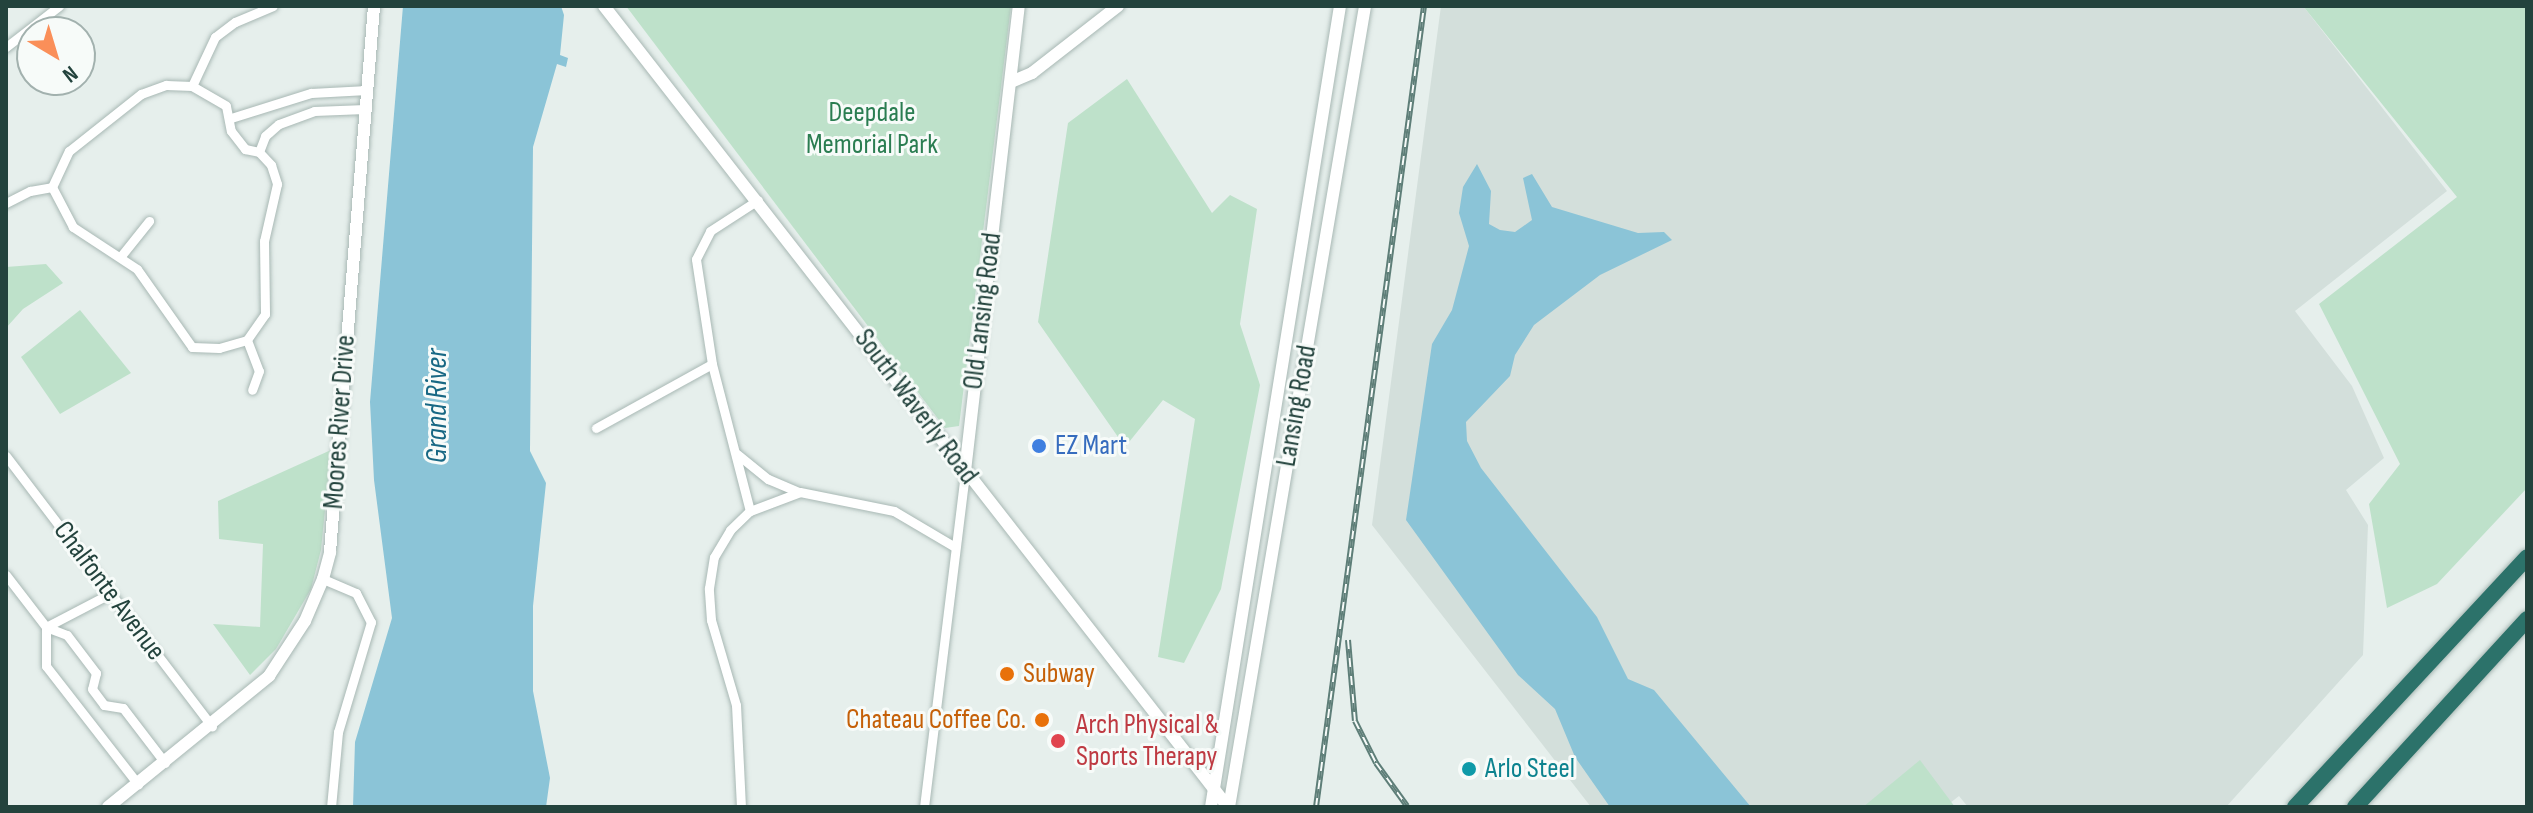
<!DOCTYPE html>
<style>
body{margin:0}
#map{position:relative;width:2533px;height:813px;overflow:hidden;background:#e6efec;font-family:"Sofia Sans Condensed",sans-serif}
div>[style]{position:absolute}
.built>*{inset:0;background:#d3dfdb}
.green>*{inset:0;background:#bee1ca}
.water>*{inset:0;background:#8bc4d7}
.roads{filter:drop-shadow(0 0 2px #a8b8b4) drop-shadow(0 0 2px #a8b8b4)}
.street>*{height:9px;margin:-4.5px;padding:0 4.5px;transform-origin:4.5px;border-radius:4.5px;background:#fff}
.secondary>*{height:12px;margin:-6px;padding:0 6px;transform-origin:6px;border-radius:6px;background:#fff}
.highway>*{height:16px;margin:-8px;padding:0 8px;transform-origin:8px;border-radius:8px;background:#2c726a}
.rail>*{height:6px;margin-top:-3px;transform-origin:0;background:repeating-linear-gradient(90deg,#f7fbf9 0 9px,#5e7e78 0 18px);box-sizing:border-box;border-block:2px solid #5e7e78}
.dots>*{width:22px;height:22px;translate:-50% -50%;box-sizing:border-box;border:4px solid #f7fbf9;border-radius:50%}
span{translate:-50% -50%;white-space:nowrap;text-align:center;line-height:1.15;-webkit-text-stroke:6px #f7fbf9;paint-order:stroke}
.park-label{font-size:28px;color:#2a7d51}
.street-label{font-size:28px;color:#23433d}
.shop-label{font-size:28px;color:#366cbe}
.left{translate:0 -50%;text-align:left}
.food-label{font-size:28px;color:#c56008}
.right{translate:-100% -50%;text-align:right}
.health-label{font-size:28px;color:#be3a42}
.culture-label{font-size:28px;color:#0d838f}
.water-label{font-size:30px;color:#186884;font-style:italic}
.frame{position:absolute;inset:0;border:8px solid #23433d;pointer-events:none}
.north{position:absolute;left:16px;top:16px;width:80px;height:80px;box-sizing:border-box;background:#f7fbf9;border:2px solid #a2b1ae;border-radius:50%;rotate:142deg;font-size:22px;font-weight:700;line-height:32px;text-align:center;color:#23433d}
.north::after{content:'';display:block;margin:auto;width:28px;height:36px;background:#fa8f59;clip-path:polygon(50% 0,100% 100%,50% 72%,0 100%)}
</style>
<div id="map">
<div class="built">
<div style="clip-path:polygon(1441px 6px,2303px 6px,2447px 191px,2295px 311px,2352px 386px,2384px 458px,2346px 490px,2368px 525px,2363px 655px,2226px 807px,1968px 807px,1959px 796px,1945px 807px,1591px 807px,1372px 525px)"></div>
</div>
<div class="green">
<div style="clip-path:polygon(626px 6px,1011px 6px,959px 426px,945px 428px)"></div>
<div style="clip-path:polygon(2303px 6px,2527px 6px,2527px 488px,2437px 584px,2387px 608px,2369px 504px,2400px 464px,2319px 304px,2457px 197px)"></div>
<div style="clip-path:polygon(1127px 79px,1212px 213px,1230px 195px,1257px 209px,1240px 324px,1260px 385px,1221px 589px,1184px 663px,1158px 657px,1195px 419px,1163px 400px,1125px 447px,1038px 322px,1068px 123px)"></div>
<div style="clip-path:polygon(46px 264px,63px 283px,23px 309px,6px 328px,6px 267px)"></div>
<div style="clip-path:polygon(80px 310px,131px 373px,60px 414px,21px 357px)"></div>
<div style="clip-path:polygon(331px 450px,321px 550px,311px 589px,276px 649px,250px 675px,213px 624px,260px 627px,263px 544px,219px 539px,218px 501px)"></div>
<div style="clip-path:polygon(1920px 760px,1955px 807px,1863px 807px)"></div>
</div>
<div class="water">
<div style="clip-path:polygon(403px 6px,561px 6px,564px 15px,560px 55px,568px 58px,566px 67px,557px 64px,533px 147px,530px 451px,546px 483px,533px 606px,533px 691px,550px 778px,546px 807px,353px 807px,355px 742px,392px 618px,374px 480px,370px 402px)"></div>
<div style="clip-path:polygon(1477px 164px,1491px 191px,1489px 224px,1500px 230px,1515px 232px,1532px 220px,1523px 178px,1532px 174px,1552px 207px,1638px 233px,1664px 232px,1672px 240px,1600px 275px,1534px 325px,1515px 355px,1510px 376px,1466px 422px,1467px 441px,1481px 468px,1597px 617px,1628px 679px,1654px 690px,1751px 807px,1610px 807px,1575px 757px,1555px 709px,1518px 675px,1406px 520px,1432px 344px,1452px 310px,1469px 246px,1459px 213px,1463px 187px)"></div>
</div>
<div class="roads">
<div class="street">
<div style="left:6px;top:47px;width:67px;rotate:-37.7deg"></div>
<div style="left:166px;top:85px;width:26px;rotate:2deg"></div>
<div style="left:192px;top:86px;width:39px;rotate:30deg"></div>
<div style="left:226px;top:106px;width:25px;rotate:79deg"></div>
<div style="left:231px;top:131px;width:23px;rotate:52deg"></div>
<div style="left:245px;top:149px;width:14px;rotate:12deg"></div>
<div style="left:259px;top:152px;width:18px;rotate:47deg"></div>
<div style="left:271px;top:165px;width:20px;rotate:72deg"></div>
<div style="left:277px;top:184px;width:58px;rotate:102.8deg"></div>
<div style="left:264px;top:241px;width:73px;rotate:89.2deg"></div>
<div style="left:265px;top:314px;width:32px;rotate:125deg"></div>
<div style="left:247px;top:340px;width:29px;rotate:164deg"></div>
<div style="left:219px;top:348px;width:27px;rotate:-178deg"></div>
<div style="left:192px;top:347px;width:95px;rotate:-125.2deg"></div>
<div style="left:137px;top:269px;width:77px;rotate:-146.7deg"></div>
<div style="left:73px;top:227px;width:45px;rotate:-117.7deg"></div>
<div style="left:52px;top:187px;width:40px;rotate:-65deg"></div>
<div style="left:69px;top:151px;width:92px;rotate:-38.4deg"></div>
<div style="left:141px;top:94px;width:27px;rotate:-20deg"></div>
<div style="left:192px;top:86px;width:54px;rotate:-64.9deg"></div>
<div style="left:215px;top:37px;width:25px;rotate:-37deg"></div>
<div style="left:235px;top:22px;width:41px;rotate:-22.8deg"></div>
<div style="left:231px;top:118px;width:84px;rotate:-17.4deg"></div>
<div style="left:311px;top:93px;width:56px;rotate:-3.1deg"></div>
<div style="left:259px;top:152px;width:17px;rotate:-69deg"></div>
<div style="left:265px;top:136px;width:18px;rotate:-41deg"></div>
<div style="left:279px;top:124px;width:37px;rotate:-20deg"></div>
<div style="left:314px;top:111px;width:51px;rotate:-2.2deg"></div>
<div style="left:6px;top:203px;width:27px;rotate:-27deg"></div>
<div style="left:30px;top:191px;width:22px;rotate:-10deg"></div>
<div style="left:121px;top:256px;width:45px;rotate:-51.3deg"></div>
<div style="left:247px;top:340px;width:33px;rotate:69deg"></div>
<div style="left:259px;top:371px;width:20px;rotate:110deg"></div>
<div style="left:596px;top:428px;width:132px;rotate:-28.9deg"></div>
<div style="left:737px;top:454px;width:40px;rotate:39deg"></div>
<div style="left:768px;top:479px;width:33px;rotate:23deg"></div>
<div style="left:6px;top:456px;width:340px;rotate:52.7deg"></div>
<div style="left:750px;top:511px;width:152px;rotate:-104.5deg"></div>
<div style="left:712px;top:364px;width:106px;rotate:-98.7deg"></div>
<div style="left:696px;top:259px;width:31px;rotate:-63deg"></div>
<div style="left:710px;top:231px;width:57px;rotate:-32.9deg"></div>
<div style="left:6px;top:575px;width:66px;rotate:52.4deg"></div>
<div style="left:46px;top:627px;width:39px;rotate:90deg"></div>
<div style="left:46px;top:666px;width:150px;rotate:52.1deg"></div>
<div style="left:323px;top:579px;width:36px;rotate:23deg"></div>
<div style="left:356px;top:593px;width:33px;rotate:63deg"></div>
<div style="left:371px;top:622px;width:115px;rotate:106.7deg"></div>
<div style="left:338px;top:732px;width:75px;rotate:95.3deg"></div>
<div style="left:46px;top:627px;width:22px;rotate:21deg"></div>
<div style="left:67px;top:635px;width:48px;rotate:52.7deg"></div>
<div style="left:96px;top:673px;width:16px;rotate:104deg"></div>
<div style="left:92px;top:689px;width:20px;rotate:53deg"></div>
<div style="left:104px;top:705px;width:19px;rotate:9deg"></div>
<div style="left:123px;top:708px;width:69px;rotate:52.6deg"></div>
<div style="left:46px;top:627px;width:73px;rotate:-27.6deg"></div>
<div style="left:741px;top:807px;width:102px;rotate:-92.8deg"></div>
<div style="left:736px;top:705px;width:89px;rotate:-106.4deg"></div>
<div style="left:711px;top:620px;width:32px;rotate:-94deg"></div>
<div style="left:709px;top:588px;width:31px;rotate:-81deg"></div>
<div style="left:714px;top:557px;width:31px;rotate:-59deg"></div>
<div style="left:730px;top:530px;width:28px;rotate:-44deg"></div>
<div style="left:750px;top:511px;width:53px;rotate:-20.8deg"></div>
<div style="left:800px;top:492px;width:96px;rotate:11.4deg"></div>
<div style="left:894px;top:511px;width:71px;rotate:30.5deg"></div>
<div style="left:924px;top:807px;width:338px;rotate:-83deg"></div>
</div>
<div class="secondary">
<div style="left:604px;top:6px;width:1015px;rotate:52.08deg"></div>
<div style="left:1011px;top:82px;width:23px;rotate:-23deg"></div>
<div style="left:1032px;top:73px;width:109px;rotate:-37.9deg"></div>
<div style="left:965px;top:471px;width:468px;rotate:-83.4deg"></div>
<div style="left:108px;top:807px;width:208px;rotate:-39.1deg"></div>
<div style="left:269px;top:676px;width:66px;rotate:-56.8deg"></div>
<div style="left:305px;top:621px;width:46px;rotate:-66.8deg"></div>
<div style="left:323px;top:579px;width:28px;rotate:-75deg"></div>
<div style="left:330px;top:552px;width:548px;rotate:-85.39deg"></div>
<div style="left:1211px;top:807px;width:811px;rotate:-80.85deg"></div>
<div style="left:1229px;top:807px;width:812px;rotate:-80.36deg"></div>
</div>
<div class="highway">
<div style="left:2295px;top:807px;width:341px;rotate:-47.1deg"></div>
<div style="left:2355px;top:807px;width:255px;rotate:-47.5deg"></div>
</div>
</div>
<div class="rail">
<div style="left:1348px;top:640px;width:81px;rotate:85.1deg"></div>
<div style="left:1355px;top:721px;width:47px;rotate:63.4deg"></div>
<div style="left:1376px;top:763px;width:53px;rotate:54.2deg"></div>
<div style="left:1316px;top:807px;width:808px;rotate:-82.32deg"></div>
</div>
<div class="dots">
<div style="left:1039px;top:446px;background:#3f7fe0"></div>
<div style="left:1007px;top:674px;background:#e8710a"></div>
<div style="left:1042px;top:720px;background:#e8710a"></div>
<div style="left:1058px;top:741px;background:#e0444e"></div>
<div style="left:1469px;top:769px;background:#0f9aa8"></div>
</div>
<div class="park-label">
<span style="left:872px;top:129px">Deepdale<br>Memorial Park</span>
</div>
<div class="street-label">
<span style="left:983px;top:311px;rotate:-83deg">Old Lansing Road</span>
<span style="left:1297px;top:406px;rotate:-80deg">Lansing Road</span>
<span style="left:916px;top:407px;rotate:53deg">South Waverly Road</span>
<span style="left:340px;top:422px;rotate:-86deg">Moores River Drive</span>
<span style="left:109px;top:591px;rotate:53deg">Chalfonte Avenue</span>
</div>
<div class="shop-label">
<span class="left" style="left:1055px;top:446px">EZ Mart</span>
</div>
<div class="food-label">
<span class="left" style="left:1023px;top:674px">Subway</span>
<span class="right" style="left:1026px;top:720px">Chateau Coffee Co.</span>
</div>
<div class="health-label">
<span class="left" style="left:1076px;top:741px">Arch Physical &amp;<br>Sports Therapy</span>
</div>
<div class="culture-label">
<span class="left" style="left:1485px;top:769px">Arlo Steel</span>
</div>
<div class="water-label">
<span style="left:437px;top:406px;rotate:-90deg">Grand River</span>
</div>
<div class="frame"></div>
<div class="north">N</div>
</div>
